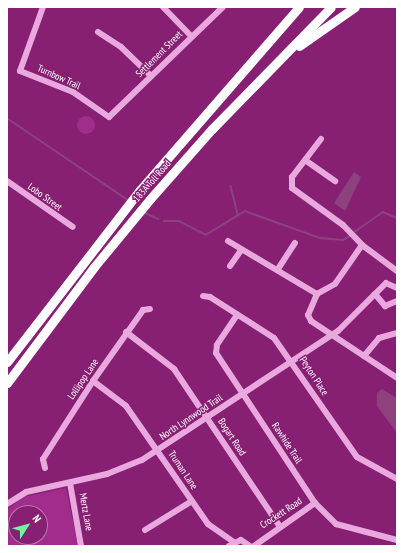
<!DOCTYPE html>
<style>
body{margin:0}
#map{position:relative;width:404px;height:553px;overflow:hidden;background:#871f72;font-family:"PT Sans Narrow",sans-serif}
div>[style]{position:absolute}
.green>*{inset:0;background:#a22c8b}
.round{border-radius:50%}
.water>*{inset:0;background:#8d427e}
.stream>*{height:1.5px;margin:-0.75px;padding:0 0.75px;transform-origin:0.75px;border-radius:0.75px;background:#8d427e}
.minor>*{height:6px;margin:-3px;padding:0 3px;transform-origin:3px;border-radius:3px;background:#eaa9de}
.highway>*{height:9px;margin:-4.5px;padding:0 4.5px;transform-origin:4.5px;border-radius:4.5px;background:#fff}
span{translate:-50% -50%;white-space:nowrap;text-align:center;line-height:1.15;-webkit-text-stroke:3px #871f72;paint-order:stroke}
.street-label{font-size:10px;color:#fff}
.frame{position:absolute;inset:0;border:8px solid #fff;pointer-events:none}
.north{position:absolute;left:8px;top:505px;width:40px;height:40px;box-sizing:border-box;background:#871f72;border:1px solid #b779aa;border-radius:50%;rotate:54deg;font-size:11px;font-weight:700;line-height:16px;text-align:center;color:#fff}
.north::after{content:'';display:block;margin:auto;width:14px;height:18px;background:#69f89c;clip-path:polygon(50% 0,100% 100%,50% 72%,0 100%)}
</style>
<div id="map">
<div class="green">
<div class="round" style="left:77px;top:116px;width:18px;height:18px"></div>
<div style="clip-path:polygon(evenodd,66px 488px,78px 546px,7px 546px,7px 510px,23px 497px,66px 488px,16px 513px,40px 513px,40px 537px,16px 537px,16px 513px)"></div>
</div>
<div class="water">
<div style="clip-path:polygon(354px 172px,361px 177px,345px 211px,334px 203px)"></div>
<div style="clip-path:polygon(382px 389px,397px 398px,397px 433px,377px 406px,377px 393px)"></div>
</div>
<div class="stream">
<div style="left:7px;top:118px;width:146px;rotate:34.1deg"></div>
<div style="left:231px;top:186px;width:30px;rotate:76deg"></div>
<div style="left:143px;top:212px;width:17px;rotate:24deg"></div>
<div style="left:164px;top:221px;width:15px"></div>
<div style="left:179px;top:221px;width:30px;rotate:27deg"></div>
<div style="left:206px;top:235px;width:46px;rotate:-31.6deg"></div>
<div style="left:245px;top:211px;width:80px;rotate:19.8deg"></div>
<div style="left:320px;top:238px;width:23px;rotate:5deg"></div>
<div style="left:343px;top:240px;width:8px;rotate:-30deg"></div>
<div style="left:353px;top:233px;width:37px;rotate:-35deg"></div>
<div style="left:383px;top:212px;width:15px;rotate:23deg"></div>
</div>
<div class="minor">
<div style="left:43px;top:7px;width:68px;rotate:109.8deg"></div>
<div style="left:20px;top:71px;width:57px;rotate:21.6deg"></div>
<div style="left:73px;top:92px;width:44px;rotate:34.8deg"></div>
<div style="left:109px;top:117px;width:158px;rotate:-44deg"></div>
<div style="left:163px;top:7px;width:40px;rotate:46deg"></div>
<div style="left:98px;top:32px;width:27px;rotate:33deg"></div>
<div style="left:121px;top:47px;width:42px;rotate:44deg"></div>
<div style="left:321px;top:139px;width:48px;rotate:127.3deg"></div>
<div style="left:292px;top:177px;width:11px;rotate:90deg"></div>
<div style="left:292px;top:188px;width:63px;rotate:36deg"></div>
<div style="left:343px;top:225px;width:28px;rotate:46deg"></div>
<div style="left:362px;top:245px;width:44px;rotate:36.6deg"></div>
<div style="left:305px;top:160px;width:37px;rotate:35deg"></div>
<div style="left:7px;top:181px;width:80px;rotate:34.9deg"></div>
<div style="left:228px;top:241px;width:104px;rotate:30.8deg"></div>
<div style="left:362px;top:245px;width:47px;rotate:124.7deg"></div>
<div style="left:335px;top:284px;width:21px;rotate:151deg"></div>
<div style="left:317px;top:294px;width:23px;rotate:113deg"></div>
<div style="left:308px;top:315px;width:7px;rotate:63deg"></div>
<div style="left:311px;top:321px;width:103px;rotate:33.5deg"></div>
<div style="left:230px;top:266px;width:19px;rotate:-55deg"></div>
<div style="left:278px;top:269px;width:31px;rotate:-57deg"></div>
<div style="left:397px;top:288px;width:12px;rotate:-156deg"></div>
<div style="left:386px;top:283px;width:16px;rotate:135deg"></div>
<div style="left:375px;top:294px;width:16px;rotate:50deg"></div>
<div style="left:385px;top:306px;width:13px;rotate:-23deg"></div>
<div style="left:203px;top:296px;width:7px;rotate:8deg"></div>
<div style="left:210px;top:297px;width:76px;rotate:32.6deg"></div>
<div style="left:274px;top:338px;width:145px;rotate:55.1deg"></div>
<div style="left:357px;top:457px;width:46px;rotate:28.8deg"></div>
<div style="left:237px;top:315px;width:36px;rotate:124deg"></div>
<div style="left:217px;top:345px;width:8px;rotate:97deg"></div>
<div style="left:216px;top:353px;width:180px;rotate:56.6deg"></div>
<div style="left:315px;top:503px;width:30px;rotate:45deg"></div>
<div style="left:336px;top:524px;width:63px;rotate:14.7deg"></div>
<div style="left:126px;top:332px;width:61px;rotate:37.6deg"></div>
<div style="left:174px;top:369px;width:190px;rotate:56.1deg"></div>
<div style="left:364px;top:356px;width:23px;rotate:-50deg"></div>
<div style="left:379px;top:338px;width:19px;rotate:-16deg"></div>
<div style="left:93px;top:381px;width:41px;rotate:37.1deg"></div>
<div style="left:126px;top:406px;width:144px;rotate:55.2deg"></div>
<div style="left:208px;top:524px;width:32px;rotate:35deg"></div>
<div style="left:45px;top:468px;width:9px;rotate:-103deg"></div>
<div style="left:43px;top:459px;width:93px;rotate:-57.3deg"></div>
<div style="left:93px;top:381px;width:87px;rotate:-54.8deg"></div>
<div style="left:143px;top:310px;width:7px;rotate:-8deg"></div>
<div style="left:70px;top:483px;width:64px;rotate:80.1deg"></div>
<div style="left:7px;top:504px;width:22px;rotate:-32deg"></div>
<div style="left:26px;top:492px;width:83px;rotate:-12.5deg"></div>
<div style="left:107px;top:474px;width:38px;rotate:-22deg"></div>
<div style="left:142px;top:460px;width:235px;rotate:-33.4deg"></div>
<div style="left:338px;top:331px;width:52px;rotate:-45deg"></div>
<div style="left:145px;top:530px;width:55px;rotate:-31.7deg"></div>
<div style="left:229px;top:546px;width:13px;rotate:-27deg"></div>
<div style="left:241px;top:540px;width:11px;rotate:34deg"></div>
<div style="left:254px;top:546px;width:75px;rotate:-35.2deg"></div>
</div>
<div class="highway">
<div style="left:299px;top:46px;width:68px;rotate:-34.9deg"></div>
<div style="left:7px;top:362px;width:217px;rotate:-52.3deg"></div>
<div style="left:140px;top:190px;width:242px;rotate:-49deg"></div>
<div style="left:7px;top:383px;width:145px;rotate:-53.1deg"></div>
<div style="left:94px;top:267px;width:88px;rotate:-50.5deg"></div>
<div style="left:150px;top:199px;width:94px;rotate:-48.5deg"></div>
<div style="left:212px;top:129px;width:170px;rotate:-45.7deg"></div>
</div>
<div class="street-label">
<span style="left:159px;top:54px;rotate:-45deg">Settlement Street</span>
<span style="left:59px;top:77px;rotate:24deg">Turnbow Trail</span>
<span style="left:152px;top:181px;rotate:-49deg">183A Toll Road</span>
<span style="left:45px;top:197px;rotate:36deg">Lobo Street</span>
<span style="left:314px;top:376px;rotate:57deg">Peyton Place</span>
<span style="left:83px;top:379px;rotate:-56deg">Lollipop Lane</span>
<span style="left:191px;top:417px;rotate:-34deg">North Lynnwood Trail</span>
<span style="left:232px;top:437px;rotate:57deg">Bogart Road</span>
<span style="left:287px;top:443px;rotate:57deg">Rawhide Trail</span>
<span style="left:183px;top:470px;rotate:56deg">Truman Lane</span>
<span style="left:86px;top:512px;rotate:80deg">Mertz Lane</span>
<span style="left:281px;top:513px;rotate:-33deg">Crockett Road</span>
</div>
<div class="frame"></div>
<div class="north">N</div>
</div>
